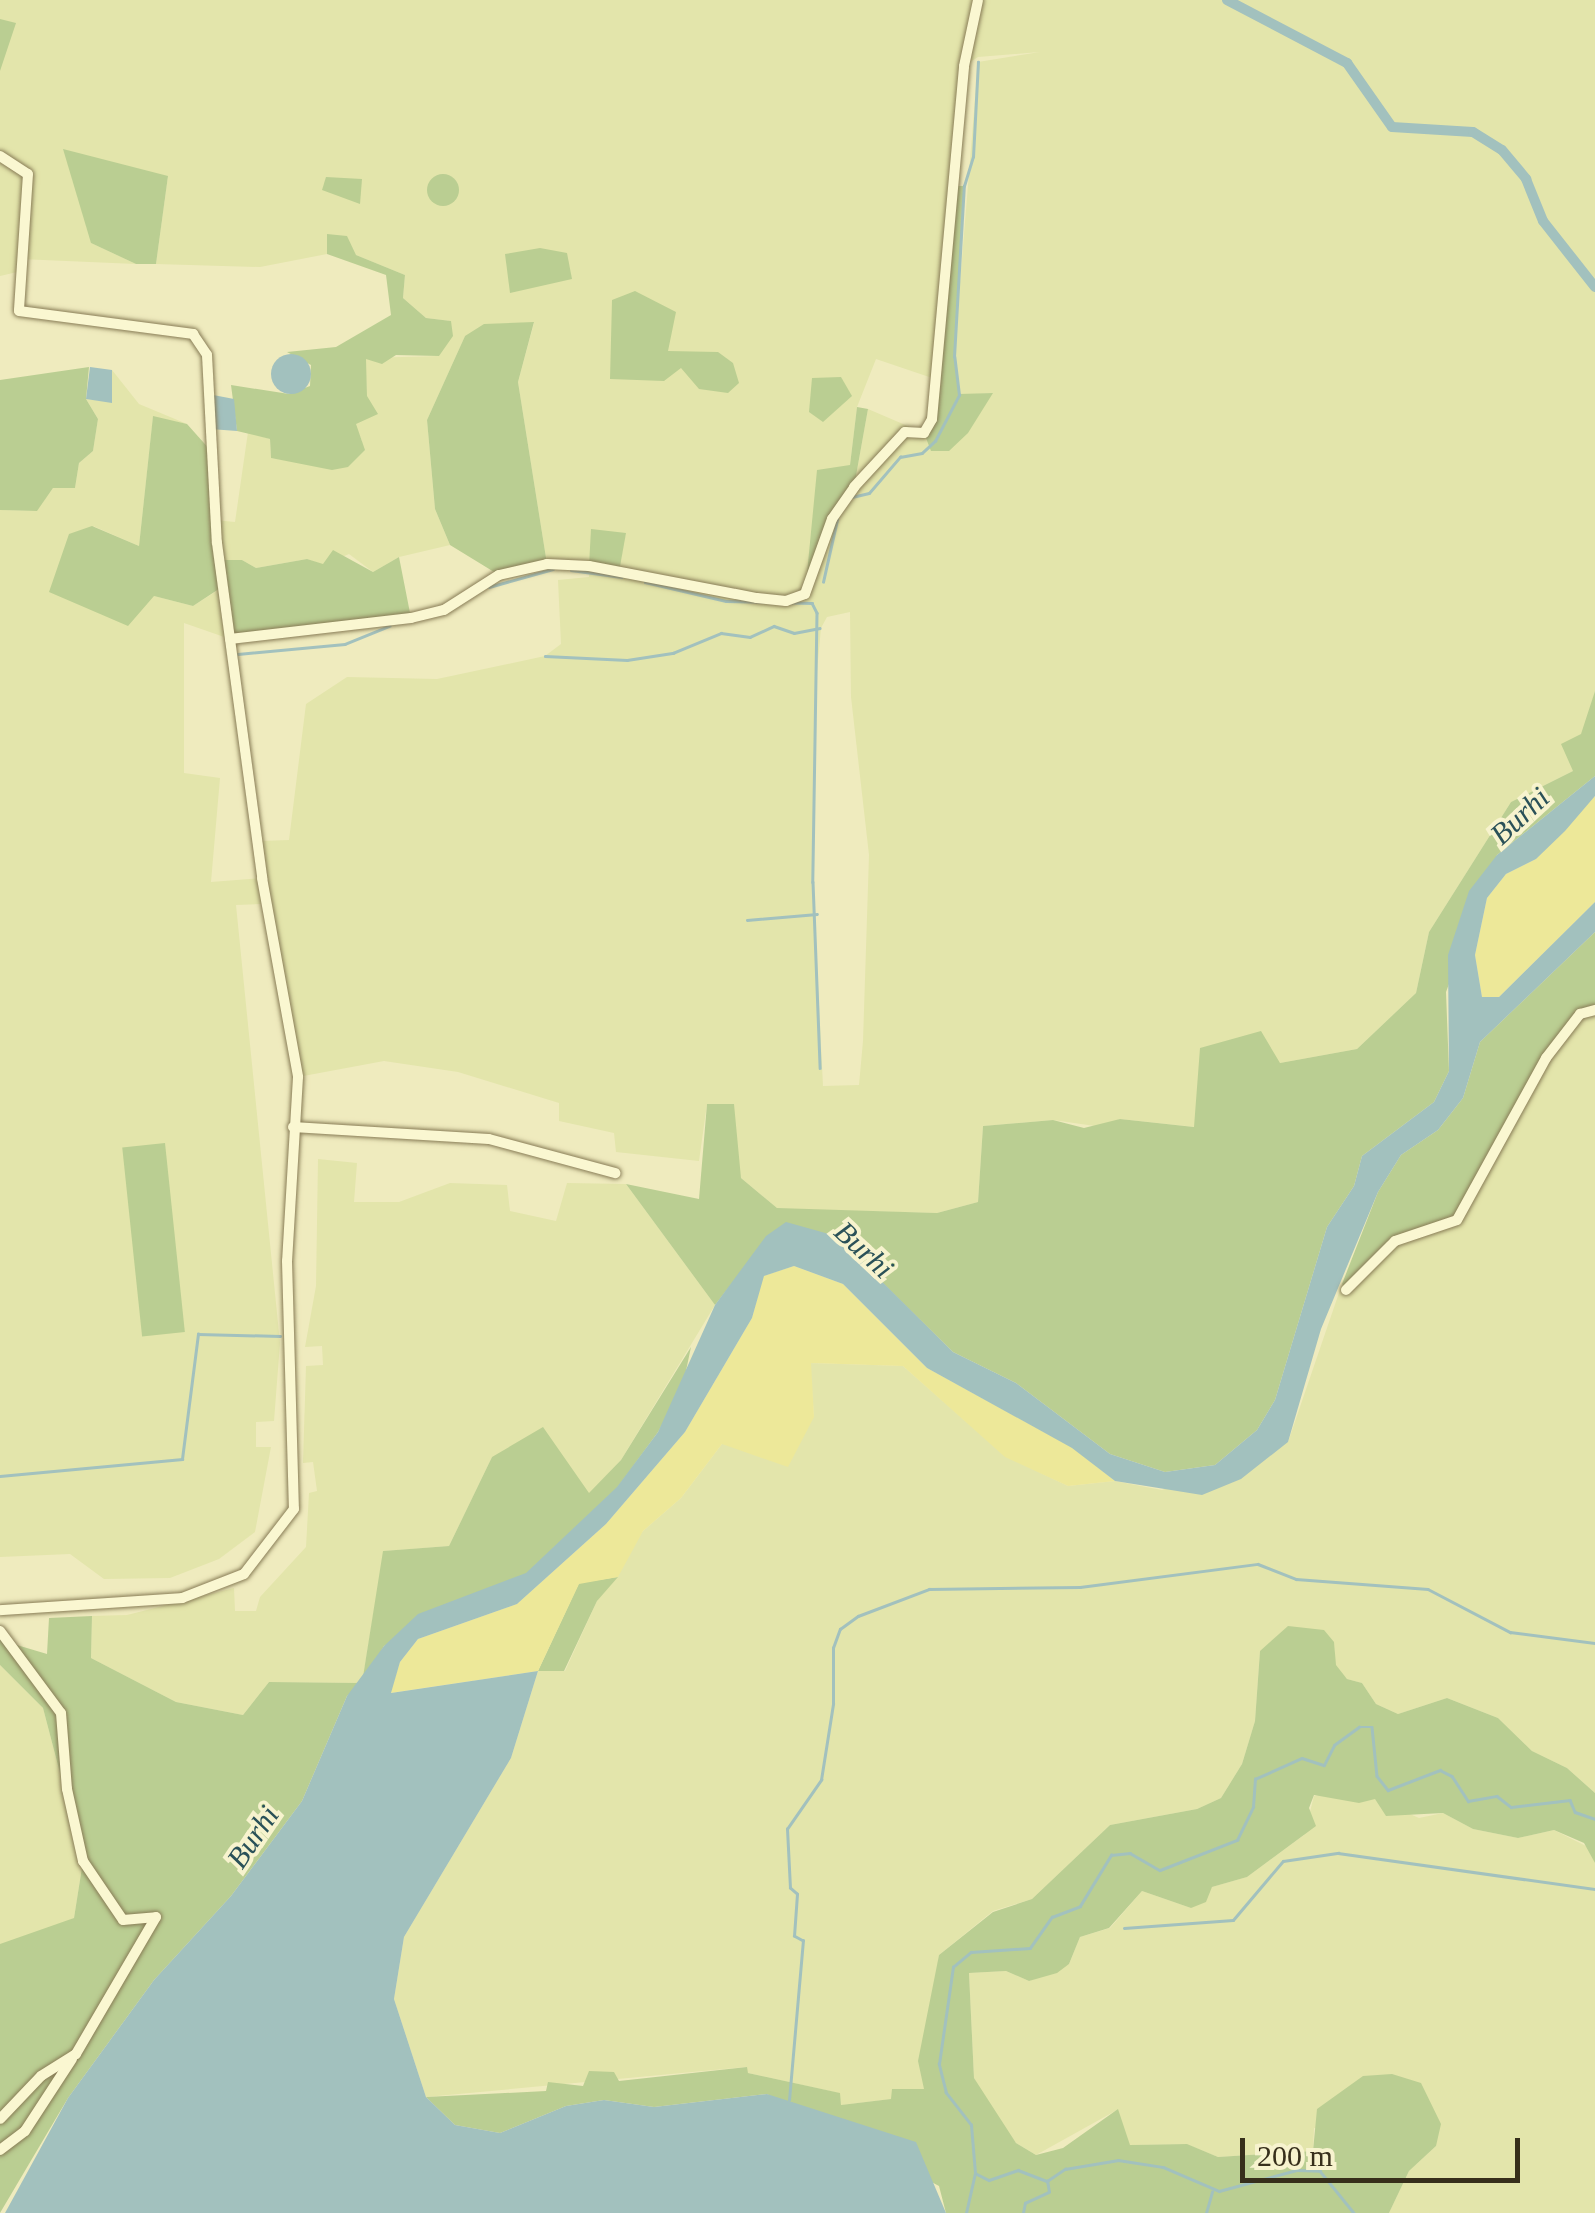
<!DOCTYPE html>
<style>
body{margin:0}
#map{position:relative;width:1595px;height:2213px;overflow:hidden;background:#efebbe;font-family:Georgia,serif}
div>[style]{position:absolute}
.farmland>*{inset:0;background:#e3e5ab}
.green>*{inset:0;background:#bace92;transform-origin:0 0}
.round{border-radius:50%}
.sand>*{inset:0;background:#ede899}
.water>*{inset:0;background:#a2c1be}
.stream>*{height:2.5px;margin:-1.25px;padding:0 1.25px;transform-origin:1.25px;border-radius:1.25px;background:#a2c1be}
.canal>*{height:10px;margin:-5px;padding:0 5px;transform-origin:5px;border-radius:5px;background:#a2c1be}
.roads{filter:drop-shadow(0 0 2px #887c56) drop-shadow(0 0 2px #887c56)}
.minor>*{height:10px;margin:-5px;padding:0 5px;transform-origin:5px;border-radius:5px;background:#faf7d1}
span{translate:-50% -50%;white-space:nowrap;text-align:center;line-height:1.15;-webkit-text-stroke:8px #f7f3ce;paint-order:stroke}
.water-label{font-size:30px;color:#2a5158;font-style:italic}
.scale{position:absolute;left:1240px;top:2138px;width:280px;height:45px;box-sizing:border-box;border:5px solid #372f1b;border-top:0;padding-left:12px;font-size:30px;line-height:35px;white-space:nowrap;color:#372f1b;-webkit-text-stroke:8px #f7f3ce;paint-order:stroke}
</style>
<div id="map">
<div class="farmland">
<div style="clip-path:polygon(evenodd,0 0,1595px 0,1595px 691px,1573px 771px,1511px 802px,1429px 932px,1416px 993px,1357px 1049px,1280px 1063px,1195px 1127px,1120px 1119px,1102px 1127px,1053px 1120px,983px 1126px,978px 1202px,937px 1213px,778px 1209px,741px 1178px,707px 1104px,699px 1161px,616px 1152px,614px 1133px,559px 1121px,559px 1103px,458px 1072px,384px 1061px,298px 1077px,262px 883px,261px 904px,236px 905px,280px 1343px,274px 1421px,256px 1422px,256px 1447px,271px 1447px,255px 1532px,219px 1559px,170px 1578px,104px 1579px,70px 1554px,0 1557px,0 510px,36px 511px,53px 488px,75px 488px,79px 463px,93px 451px,98px 419px,86px 399px,111px 402px,112px 370px,139px 404px,187px 424px,153px 417px,139px 546px,93px 526px,154px 596px,193px 606px,226px 585px,230px 639px,184px 623px,184px 773px,220px 778px,211px 882px,262px 878px,260px 841px,289px 840px,306px 704px,347px 677px,437px 679px,545px 656px,561px 644px,558px 580px,589px 577px,589px 567px,547px 564px,518px 382px,534px 323px,465px 336px,427px 420px,435px 509px,450px 545px,399px 557px,373px 572px,349px 554px,323px 565px,307px 559px,256px 568px,242px 560px,219px 560px,214px 520px,235px 522px,248px 432px,270px 439px,271px 458px,297px 462px,362px 441px,355px 424px,367px 396px,365px 358px,439px 356px,451px 321px,426px 318px,403px 298px,405px 275px,356px 255px,327px 234px,327px 254px,260px 267px,156px 264px,168px 176px,91px 243px,136px 264px,20px 259px,17px 272px,0 276px,0 0,1040px 52px,978px 62px,954px 357px,959px 395px,992px 393px,924px 433px,868px 409px,854px 487px,832px 519px,850px 465px,857px 407px,876px 359px,941px 381px,964px 66px,978px 57px,1040px 52px,0 0,850px 612px,851px 697px,869px 855px,863px 1041px,859px 1085px,823px 1086px,813px 882px,815px 693px,821px 628px,827px 617px,850px 612px)"></div>
<div style="clip-path:polygon(1595px 1010px,1595px 1793px,1567px 1768px,1532px 1751px,1498px 1718px,1447px 1698px,1398px 1714px,1376px 1704px,1362px 1683px,1347px 1679px,1335px 1665px,1334px 1642px,1260px 1651px,1255px 1721px,1242px 1764px,1221px 1798px,1197px 1809px,1110px 1825px,1032px 1899px,993px 1911px,939px 1955px,925px 2089px,893px 2089px,892px 2099px,841px 2105px,839px 2093px,748px 2073px,746px 2067px,426px 2097px,394px 1999px,404px 1937px,511px 1758px,538px 1671px,565px 1671px,597px 1601px,643px 1531px,681px 1498px,722px 1444px,814px 1417px,810px 1363px,903px 1366px,1005px 1456px,1068px 1486px,1115px 1481px,1162px 1490px,1288px 1442px,1342px 1284px,1346px 1290px,1580px 1014px)"></div>
<div style="clip-path:polygon(318px 1159px,357px 1163px,354px 1202px,399px 1202px,450px 1183px,507px 1185px,510px 1211px,556px 1221px,567px 1183px,626px 1184px,715px 1305px,621px 1460px,589px 1494px,492px 1457px,449px 1546px,384px 1551px,362px 1683px,269px 1682px,243px 1715px,176px 1702px,91px 1658px,92px 1616px,127px 1615px,234px 1588px,235px 1611px,256px 1611px,260px 1597px,306px 1547px,309px 1493px,317px 1491px,313px 1462px,303px 1463px,306px 1366px,323px 1365px,322px 1346px,305px 1347px,316px 1286px)"></div>
<div style="clip-path:polygon(0 1665px,43px 1708px,83px 1861px,74px 1918px,0 1954px)"></div>
<div style="clip-path:polygon(1329px 1793px,1376px 1799px,1419px 1818px,1443px 1813px,1473px 1829px,1518px 1838px,1554px 1830px,1590px 1848px,1595px 1863px,1595px 2213px,1389px 2213px,1409px 2171px,1436px 2146px,1314px 2128px,1313px 2151px,1218px 2157px,1186px 2144px,1129px 2145px,1117px 2110px,1036px 2155px,1016px 2143px,985px 2102px,974px 2078px,969px 1973px,1006px 1971px,1029px 1981px,1069px 1964px,1080px 1937px,1110px 1928px,1142px 1891px,1191px 1908px,1212px 1887px,1247px 1877px,1304px 1835px,1314px 1796px)"></div>
</div>
<div class="green">
<div style="clip-path:polygon(0 19px,16px 23px,0 71px)"></div>
<div style="clip-path:polygon(63px 149px,168px 176px,156px 264px,136px 264px,91px 243px)"></div>
<div class="round" style="left:427px;top:174px;width:32px;height:32px"></div>
<div style="clip-path:polygon(326px 177px,362px 179px,360px 204px,322px 190px)"></div>
<div style="clip-path:polygon(955px 186px,964px 186px,954px 357px,959px 394px,993px 393px,968px 433px,949px 451px,931px 451px,924px 433px,940px 390px)"></div>
<div style="clip-path:polygon(327px 234px,347px 236px,356px 255px,405px 275px,403px 298px,426px 318px,451px 321px,453px 336px,439px 356px,396px 355px,382px 364px,366px 359px,367px 396px,378px 414px,356px 424px,365px 450px,348px 467px,332px 470px,271px 458px,270px 439px,237px 431px,231px 385px,289px 394px,310px 386px,311px 365px,287px 352px,336px 347px,391px 315px,386px 275px,327px 254px)"></div>
<div style="clip-path:polygon(540px 248px,567px 253px,572px 279px,510px 293px,505px 254px)"></div>
<div style="clip-path:polygon(635px 291px,676px 312px,668px 351px,718px 352px,733px 363px,739px 383px,728px 393px,699px 389px,681px 368px,664px 381px,610px 379px,612px 300px)"></div>
<div style="clip-path:polygon(534px 322px,518px 382px,547px 564px,499px 575px,450px 545px,435px 509px,427px 420px,465px 336px,484px 324px)"></div>
<div style="clip-path:polygon(89px 367px,86px 399px,98px 419px,93px 451px,79px 463px,75px 488px,53px 488px,37px 511px,0 510px,0 380px)"></div>
<div style="clip-path:polygon(841px 377px,852px 396px,823px 422px,809px 412px,812px 378px)"></div>
<div style="clip-path:polygon(857px 407px,868px 409px,854px 487px,832px 519px,805px 594px,817px 470px,850px 465px)"></div>
<div style="clip-path:polygon(153px 416px,187px 424px,212px 452px,220px 560px,242px 560px,256px 568px,307px 559px,323px 564px,333px 550px,373px 572px,399px 557px,411px 618px,230px 639px,225px 585px,193px 606px,154px 596px,128px 626px,49px 592px,69px 534px,92px 526px,139px 546px)"></div>
<div style="clip-path:polygon(591px 529px,626px 533px,619px 572px,589px 566px)"></div>
<div style="clip-path:polygon(1595px 691px,1595px 776px,1497px 855px,1446px 992px,1449px 1071px,1434px 1102px,1362px 1156px,1354px 1186px,1327px 1227px,1275px 1400px,1257px 1430px,1215px 1465px,1165px 1472px,1110px 1454px,1016px 1383px,953px 1352px,835px 1236px,739px 1274px,715px 1305px,626px 1184px,699px 1199px,707px 1104px,734px 1104px,741px 1178px,777px 1208px,937px 1213px,978px 1202px,983px 1126px,1053px 1120px,1084px 1128px,1120px 1119px,1194px 1127px,1200px 1048px,1261px 1031px,1280px 1063px,1357px 1049px,1416px 993px,1429px 932px,1511px 802px,1573px 771px,1561px 744px,1581px 734px)"></div>
<div style="clip-path:polygon(1595px 932px,1595px 1010px,1580px 1015px,1562px 1040px,1457px 1220px,1395px 1241px,1346px 1290px,1342px 1284px,1378px 1192px,1401px 1155px,1438px 1130px,1463px 1098px,1480px 1042px)"></div>
<div style="left:165px;top:1143px;width:190px;height:43px;rotate:84deg"></div>
<div style="clip-path:polygon(691px 1347px,683px 1385px,658px 1432px,617px 1488px,526px 1574px,460px 1599px,384px 1646px,362px 1683px,347px 1696px,302px 1801px,231px 1896px,154px 1980px,68px 2098px,0 2213px,0 1944px,74px 1918px,83px 1861px,43px 1708px,0 1665px,0 1640px,47px 1654px,49px 1618px,92px 1616px,91px 1658px,176px 1702px,243px 1715px,269px 1682px,362px 1683px,383px 1551px,449px 1546px,492px 1457px,543px 1427px,589px 1493px,621px 1460px)"></div>
<div style="clip-path:polygon(618px 1577px,597px 1601px,564px 1671px,538px 1671px,579px 1583px)"></div>
<div style="clip-path:polygon(1288px 1626px,1324px 1630px,1334px 1642px,1336px 1665px,1347px 1679px,1362px 1683px,1376px 1704px,1398px 1714px,1447px 1698px,1498px 1718px,1532px 1751px,1567px 1768px,1595px 1793px,1595px 1863px,1584px 1843px,1554px 1830px,1518px 1838px,1473px 1829px,1443px 1813px,1386px 1816px,1375px 1799px,1359px 1803px,1314px 1795px,1309px 1808px,1316px 1826px,1247px 1877px,1212px 1887px,1206px 1902px,1191px 1908px,1142px 1891px,1109px 1928px,1080px 1937px,1069px 1964px,1057px 1973px,1029px 1981px,1006px 1971px,969px 1973px,974px 2078px,1016px 2143px,1036px 2155px,1063px 2148px,1118px 2109px,1130px 2145px,1187px 2144px,1218px 2157px,1313px 2151px,1317px 2109px,1363px 2076px,1392px 2074px,1421px 2083px,1441px 2124px,1436px 2146px,1409px 2171px,1389px 2213px,946px 2213px,939px 2186px,767px 2094px,654px 2107px,604px 2100px,566px 2106px,500px 2133px,455px 2125px,426px 2097px,546px 2091px,548px 2082px,583px 2086px,589px 2071px,614px 2072px,619px 2081px,747px 2067px,748px 2073px,840px 2093px,841px 2105px,891px 2099px,892px 2089px,924px 2089px,918px 2061px,939px 1955px,993px 1912px,1032px 1899px,1110px 1825px,1197px 1809px,1221px 1798px,1242px 1764px,1255px 1721px,1260px 1651px)"></div>
</div>
<div class="sand">
<div style="clip-path:polygon(1595px 796px,1595px 902px,1499px 997px,1482px 997px,1475px 955px,1487px 898px,1506px 874px,1536px 859px)"></div>
<div style="clip-path:polygon(794px 1266px,843px 1284px,927px 1368px,1073px 1448px,1115px 1481px,1068px 1486px,1005px 1457px,903px 1366px,811px 1363px,814px 1417px,788px 1467px,722px 1444px,681px 1498px,643px 1531px,618px 1577px,579px 1584px,538px 1671px,390px 1693px,400px 1662px,418px 1639px,517px 1604px,606px 1524px,685px 1432px,752px 1318px,763px 1276px)"></div>
</div>
<div class="water">
<div class="round" style="left:271px;top:354px;width:40px;height:40px"></div>
<div style="clip-path:polygon(90px 367px,112px 370px,112px 403px,86px 399px)"></div>
<div style="clip-path:polygon(208px 394px,234px 399px,237px 431px,210px 429px)"></div>
<div style="clip-path:polygon(1595px 776px,1595px 796px,1565px 831px,1536px 859px,1506px 874px,1487px 898px,1475px 955px,1482px 997px,1499px 997px,1595px 902px,1595px 932px,1480px 1042px,1463px 1098px,1438px 1130px,1401px 1155px,1378px 1192px,1321px 1329px,1288px 1442px,1241px 1479px,1202px 1495px,1115px 1481px,1072px 1448px,927px 1368px,843px 1284px,794px 1266px,764px 1276px,752px 1318px,685px 1432px,606px 1524px,517px 1604px,418px 1639px,400px 1662px,391px 1693px,538px 1671px,511px 1758px,404px 1937px,394px 1999px,426px 2097px,455px 2125px,500px 2133px,566px 2106px,604px 2100px,654px 2107px,767px 2094px,916px 2142px,946px 2213px,5px 2213px,68px 2098px,154px 1980px,231px 1896px,302px 1801px,347px 1696px,384px 1646px,418px 1614px,526px 1573px,617px 1487px,658px 1432px,715px 1305px,766px 1236px,786px 1222px,836px 1236px,953px 1352px,1016px 1383px,1110px 1454px,1165px 1472px,1215px 1465px,1257px 1430px,1275px 1400px,1327px 1227px,1354px 1186px,1362px 1156px,1434px 1102px,1449px 1071px,1448px 955px,1469px 891px,1497px 855px)"></div>
</div>
<div class="stream">
<div style="left:852px;top:497px;width:17px;rotate:-13deg"></div>
<div style="left:869px;top:493px;width:48px;rotate:-49.3deg"></div>
<div style="left:900px;top:457px;width:22px;rotate:-10deg"></div>
<div style="left:922px;top:453px;width:18px;rotate:-43deg"></div>
<div style="left:935px;top:441px;width:52px;rotate:-62.4deg"></div>
<div style="left:959px;top:395px;width:38px;rotate:-97deg"></div>
<div style="left:954px;top:357px;width:171px;rotate:-86.7deg"></div>
<div style="left:964px;top:186px;width:30px;rotate:-73deg"></div>
<div style="left:973px;top:157px;width:95px;rotate:-87deg"></div>
<div style="left:571px;top:570px;width:51px;rotate:7.8deg"></div>
<div style="left:645px;top:582px;width:83px;rotate:13.2deg"></div>
<div style="left:726px;top:601px;width:86px;rotate:1.3deg"></div>
<div style="left:812px;top:603px;width:11px;rotate:63deg"></div>
<div style="left:817px;top:613px;width:269px;rotate:90.9deg"></div>
<div style="left:813px;top:882px;width:186px;rotate:87.8deg"></div>
<div style="left:823px;top:582px;width:64px;rotate:-77.3deg"></div>
<div style="left:489px;top:587px;width:66px;rotate:-15.7deg"></div>
<div style="left:238px;top:654px;width:107px;rotate:-5.3deg"></div>
<div style="left:345px;top:644px;width:48px;rotate:-22.2deg"></div>
<div style="left:545px;top:656px;width:82px;rotate:2.8deg"></div>
<div style="left:627px;top:660px;width:47px;rotate:-8.7deg"></div>
<div style="left:673px;top:653px;width:52px;rotate:-22.6deg"></div>
<div style="left:721px;top:633px;width:29px;rotate:8deg"></div>
<div style="left:750px;top:637px;width:26px;rotate:-25deg"></div>
<div style="left:774px;top:626px;width:21px;rotate:19deg"></div>
<div style="left:794px;top:633px;width:26px;rotate:-11deg"></div>
<div style="left:747px;top:920px;width:70px;rotate:-4.9deg"></div>
<div style="left:0;top:1476px;width:183px;rotate:-5.3deg"></div>
<div style="left:182px;top:1459px;width:126px;rotate:-82.7deg"></div>
<div style="left:198px;top:1334px;width:82px;rotate:1.4deg"></div>
<div style="left:1124px;top:1928px;width:109px;rotate:-4.2deg"></div>
<div style="left:1233px;top:1920px;width:77px;rotate:-49.7deg"></div>
<div style="left:1283px;top:1861px;width:56px;rotate:-8.3deg"></div>
<div style="left:1338px;top:1853px;width:260px;rotate:8deg"></div>
<div style="left:789px;top:2100px;width:160px;rotate:-85deg"></div>
<div style="left:803px;top:1941px;width:10px;rotate:-151deg"></div>
<div style="left:794px;top:1936px;width:42px;rotate:-85.9deg"></div>
<div style="left:797px;top:1894px;width:9px;rotate:-139deg"></div>
<div style="left:790px;top:1888px;width:59px;rotate:-92.9deg"></div>
<div style="left:787px;top:1829px;width:60px;rotate:-55.2deg"></div>
<div style="left:821px;top:1780px;width:77px;rotate:-81deg"></div>
<div style="left:833px;top:1704px;width:56px;rotate:-90deg"></div>
<div style="left:833px;top:1648px;width:20px;rotate:-70deg"></div>
<div style="left:840px;top:1629px;width:22px;rotate:-36deg"></div>
<div style="left:858px;top:1616px;width:76px;rotate:-20.8deg"></div>
<div style="left:929px;top:1589px;width:151px;rotate:-0.8deg"></div>
<div style="left:1080px;top:1587px;width:179px;rotate:-7.4deg"></div>
<div style="left:1258px;top:1564px;width:41px;rotate:21.5deg"></div>
<div style="left:1296px;top:1579px;width:132px;rotate:4.3deg"></div>
<div style="left:1428px;top:1589px;width:93px;rotate:27.7deg"></div>
<div style="left:1510px;top:1632px;width:86px;rotate:7.4deg"></div>
<div style="left:977px;top:2174px;width:13px;rotate:27deg"></div>
<div style="left:989px;top:2180px;width:31px;rotate:-19deg"></div>
<div style="left:1018px;top:2170px;width:31px;rotate:21deg"></div>
<div style="left:1047px;top:2181px;width:22px;rotate:-34deg"></div>
<div style="left:1065px;top:2169px;width:54px;rotate:-9.6deg"></div>
<div style="left:1118px;top:2160px;width:46px;rotate:8.8deg"></div>
<div style="left:1163px;top:2167px;width:61px;rotate:23.2deg"></div>
<div style="left:1219px;top:2191px;width:81px;rotate:-15.1deg"></div>
<div style="left:1297px;top:2170px;width:23px;rotate:2deg"></div>
<div style="left:1320px;top:2171px;width:54px;rotate:51deg"></div>
<div style="left:966px;top:2213px;width:41px;rotate:-77.3deg"></div>
<div style="left:975px;top:2173px;width:48px;rotate:-94.8deg"></div>
<div style="left:971px;top:2125px;width:41px;rotate:-128deg"></div>
<div style="left:946px;top:2093px;width:30px;rotate:-104deg"></div>
<div style="left:939px;top:2064px;width:98px;rotate:-81.8deg"></div>
<div style="left:953px;top:1967px;width:23px;rotate:-40deg"></div>
<div style="left:971px;top:1952px;width:59px;rotate:-3.9deg"></div>
<div style="left:1030px;top:1948px;width:38px;rotate:-55deg"></div>
<div style="left:1052px;top:1917px;width:30px;rotate:-21deg"></div>
<div style="left:1080px;top:1906px;width:60px;rotate:-58.7deg"></div>
<div style="left:1111px;top:1855px;width:19px;rotate:-6deg"></div>
<div style="left:1130px;top:1853px;width:34px;rotate:30deg"></div>
<div style="left:1160px;top:1870px;width:83px;rotate:-21.3deg"></div>
<div style="left:1237px;top:1840px;width:37px;rotate:-64deg"></div>
<div style="left:1253px;top:1807px;width:28px;rotate:-86deg"></div>
<div style="left:1255px;top:1779px;width:51px;rotate:-24.1deg"></div>
<div style="left:1302px;top:1758px;width:23px;rotate:18deg"></div>
<div style="left:1324px;top:1765px;width:22px;rotate:-63deg"></div>
<div style="left:1334px;top:1745px;width:31px;rotate:-36deg"></div>
<div style="left:1359px;top:1727px;width:13px"></div>
<div style="left:1372px;top:1727px;width:49px;rotate:84.2deg"></div>
<div style="left:1377px;top:1776px;width:18px;rotate:52deg"></div>
<div style="left:1388px;top:1790px;width:56px;rotate:-21deg"></div>
<div style="left:1440px;top:1770px;width:13px;rotate:27deg"></div>
<div style="left:1452px;top:1776px;width:30px;rotate:57deg"></div>
<div style="left:1468px;top:1801px;width:29px;rotate:-10deg"></div>
<div style="left:1497px;top:1796px;width:18px;rotate:38deg"></div>
<div style="left:1511px;top:1807px;width:59px;rotate:-6.8deg"></div>
<div style="left:1570px;top:1800px;width:13px;rotate:67deg"></div>
<div style="left:1575px;top:1812px;width:21px;rotate:19deg"></div>
<div style="left:1023px;top:2213px;width:10px;rotate:-79deg"></div>
<div style="left:1025px;top:2203px;width:26px;rotate:-25deg"></div>
<div style="left:1049px;top:2192px;width:11px;rotate:-100deg"></div>
<div style="left:1206px;top:2213px;width:22px;rotate:-74deg"></div>
</div>
<div class="canal">
<div style="left:1227px;top:0;width:136px;rotate:27.7deg"></div>
<div style="left:1347px;top:63px;width:78px;rotate:54.9deg"></div>
<div style="left:1392px;top:127px;width:81px;rotate:3.5deg"></div>
<div style="left:1473px;top:132px;width:34px;rotate:32deg"></div>
<div style="left:1502px;top:150px;width:38px;rotate:50deg"></div>
<div style="left:1526px;top:179px;width:45px;rotate:68deg"></div>
<div style="left:1543px;top:221px;width:84px;rotate:51.8deg"></div>
</div>
<div class="roads">
<div class="minor">
<div style="left:0;top:156px;width:33px;rotate:33deg"></div>
<div style="left:28px;top:174px;width:137px;rotate:93.8deg"></div>
<div style="left:19px;top:311px;width:176px;rotate:7.5deg"></div>
<div style="left:193px;top:334px;width:25px;rotate:56deg"></div>
<div style="left:207px;top:355px;width:188px;rotate:87deg"></div>
<div style="left:217px;top:543px;width:338px;rotate:82.3deg"></div>
<div style="left:262px;top:878px;width:202px;rotate:79.7deg"></div>
<div style="left:298px;top:1077px;width:184px;rotate:93.4deg"></div>
<div style="left:287px;top:1261px;width:248px;rotate:88.4deg"></div>
<div style="left:294px;top:1509px;width:82px;rotate:127.6deg"></div>
<div style="left:244px;top:1574px;width:66px;rotate:158.8deg"></div>
<div style="left:182px;top:1598px;width:182px;rotate:176.2deg"></div>
<div style="left:230px;top:639px;width:182px;rotate:-6.6deg"></div>
<div style="left:411px;top:618px;width:34px;rotate:-14deg"></div>
<div style="left:444px;top:610px;width:65px;rotate:-32.5deg"></div>
<div style="left:499px;top:575px;width:49px;rotate:-12.9deg"></div>
<div style="left:547px;top:564px;width:42px;rotate:2.7deg"></div>
<div style="left:589px;top:566px;width:171px;rotate:10.8deg"></div>
<div style="left:757px;top:598px;width:29px;rotate:6deg"></div>
<div style="left:786px;top:601px;width:20px;rotate:-20deg"></div>
<div style="left:805px;top:594px;width:80px;rotate:-70.2deg"></div>
<div style="left:832px;top:519px;width:39px;rotate:-55deg"></div>
<div style="left:854px;top:487px;width:75px;rotate:-47.2deg"></div>
<div style="left:905px;top:432px;width:19px;rotate:3deg"></div>
<div style="left:924px;top:433px;width:16px;rotate:-60deg"></div>
<div style="left:932px;top:419px;width:354px;rotate:-84.8deg"></div>
<div style="left:964px;top:66px;width:67px;rotate:-78deg"></div>
<div style="left:293px;top:1127px;width:196px;rotate:3.5deg"></div>
<div style="left:489px;top:1139px;width:131px;rotate:15.1deg"></div>
<div style="left:1346px;top:1290px;width:69px;rotate:-45deg"></div>
<div style="left:1395px;top:1241px;width:65px;rotate:-18.7deg"></div>
<div style="left:1457px;top:1220px;width:185px;rotate:-61.2deg"></div>
<div style="left:1546px;top:1058px;width:56px;rotate:-52.3deg"></div>
<div style="left:1580px;top:1014px;width:16px;rotate:-15deg"></div>
<div style="left:0;top:1631px;width:102px;rotate:53.4deg"></div>
<div style="left:61px;top:1713px;width:76px;rotate:85.5deg"></div>
<div style="left:67px;top:1789px;width:74px;rotate:77.5deg"></div>
<div style="left:83px;top:1861px;width:71px;rotate:55.9deg"></div>
<div style="left:123px;top:1920px;width:33px;rotate:-5deg"></div>
<div style="left:156px;top:1917px;width:159px;rotate:120.3deg"></div>
<div style="left:76px;top:2054px;width:41px;rotate:147.8deg"></div>
<div style="left:41px;top:2076px;width:59px;rotate:133.6deg"></div>
<div style="left:0;top:2150px;width:31px;rotate:-37deg"></div>
<div style="left:25px;top:2131px;width:86px;rotate:-56.9deg"></div>
</div>
</div>
<div class="water-label">
<span style="left:1520px;top:816px;rotate:-43deg">Burhi</span>
<span style="left:864px;top:1250px;rotate:43deg">Burhi</span>
<span style="left:253px;top:1837px;rotate:-56deg">Burhi</span>
</div>
<div class="scale">200 m</div>
</div>
